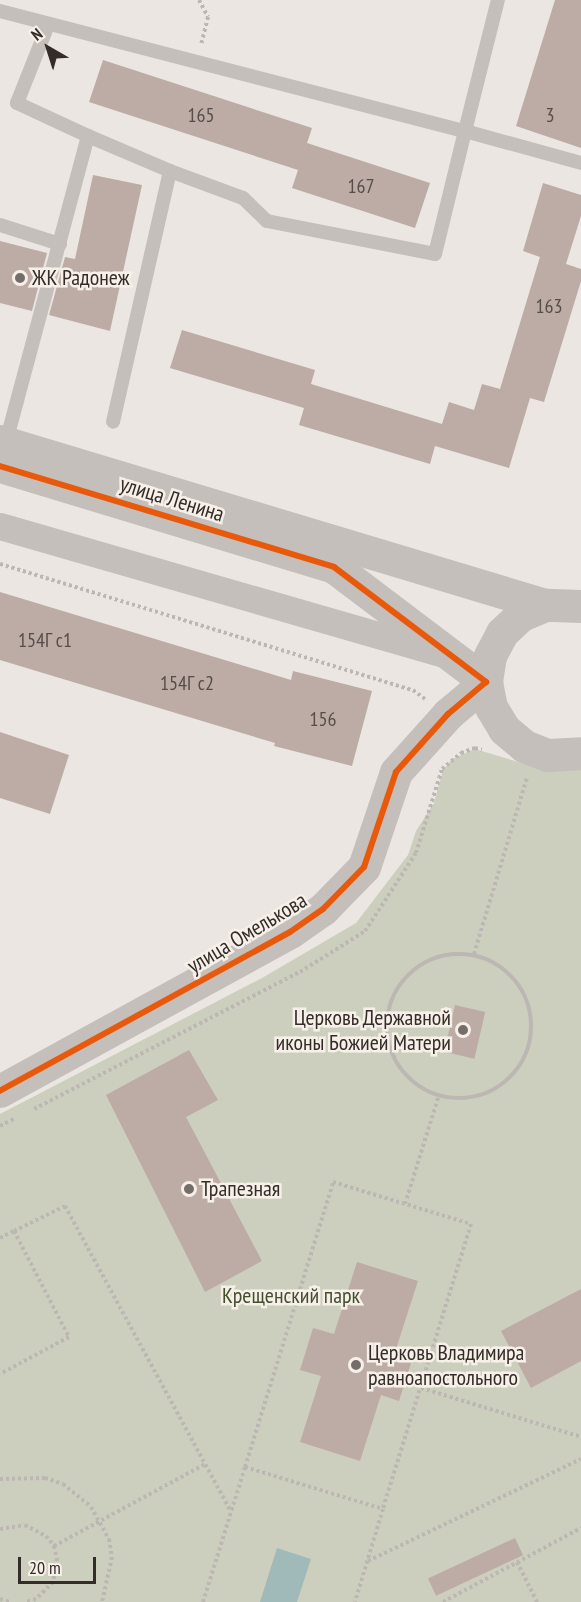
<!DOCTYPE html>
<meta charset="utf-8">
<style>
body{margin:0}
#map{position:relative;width:581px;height:1602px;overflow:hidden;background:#ebe6e1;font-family:"PT Sans Narrow",sans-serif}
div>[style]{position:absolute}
.green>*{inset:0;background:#cccfbd}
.water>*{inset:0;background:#a0bab9}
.building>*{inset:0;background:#bcaca5;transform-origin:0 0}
.path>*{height:4px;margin-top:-2px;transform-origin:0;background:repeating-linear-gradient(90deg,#bcb7b3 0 3px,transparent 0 6px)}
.path>.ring{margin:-2px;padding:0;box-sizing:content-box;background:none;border:4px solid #bcb7b3;border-radius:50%}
.service>*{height:14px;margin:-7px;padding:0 7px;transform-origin:7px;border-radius:7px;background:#c4bfba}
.minor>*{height:27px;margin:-13.5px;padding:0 13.5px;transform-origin:13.5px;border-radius:13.5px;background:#c4bfba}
.tertiary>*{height:33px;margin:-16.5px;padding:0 16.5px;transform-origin:16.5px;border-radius:16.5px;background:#c4bfba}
.cycleway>*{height:6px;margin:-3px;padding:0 3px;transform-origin:3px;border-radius:3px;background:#e8590c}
.dots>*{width:16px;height:16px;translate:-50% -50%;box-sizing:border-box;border:3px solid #f7f0e9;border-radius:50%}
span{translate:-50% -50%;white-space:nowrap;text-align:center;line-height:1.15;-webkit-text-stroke:5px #f7f0e9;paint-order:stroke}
.number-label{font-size:20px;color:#564c48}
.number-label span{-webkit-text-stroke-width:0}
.poi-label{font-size:22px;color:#342c29}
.left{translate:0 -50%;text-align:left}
.right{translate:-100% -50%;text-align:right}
.street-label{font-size:22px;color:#342c29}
.park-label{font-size:22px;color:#444f30}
.north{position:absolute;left:18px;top:18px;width:60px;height:60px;-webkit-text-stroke:4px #f7f0e9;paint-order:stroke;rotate:321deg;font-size:16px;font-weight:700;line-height:24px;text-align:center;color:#342c29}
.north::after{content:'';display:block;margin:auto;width:21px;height:27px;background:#342c29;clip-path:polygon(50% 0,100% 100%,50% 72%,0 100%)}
.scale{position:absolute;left:18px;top:1557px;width:78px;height:27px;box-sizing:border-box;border:3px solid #342c29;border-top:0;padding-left:8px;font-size:18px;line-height:21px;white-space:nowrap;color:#342c29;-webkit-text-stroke:4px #f7f0e9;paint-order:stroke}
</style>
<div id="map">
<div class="green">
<div style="clip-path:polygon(475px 749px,525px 764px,581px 768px,581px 1602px,0 1602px,0 1114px,262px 978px,356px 923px,408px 855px,416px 831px,434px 803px,443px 770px,452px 759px)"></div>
</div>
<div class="water">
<div style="clip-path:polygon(277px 1548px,311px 1559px,297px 1602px,260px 1602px)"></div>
</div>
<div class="building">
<div style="clip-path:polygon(555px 0,581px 0,581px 148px,516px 126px)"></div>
<div style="clip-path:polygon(103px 60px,312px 128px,307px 143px,430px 183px,415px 228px,292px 188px,298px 170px,89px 102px)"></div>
<div style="clip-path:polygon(93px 175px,142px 185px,110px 331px,49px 315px,65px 257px,75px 259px)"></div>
<div style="clip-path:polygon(543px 183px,581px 195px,581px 216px,566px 264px,581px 269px,581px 281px,544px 402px,530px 398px,509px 468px,435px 446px,430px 464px,299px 425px,304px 408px,170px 368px,182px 330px,315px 370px,311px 384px,442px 424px,449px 402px,474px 410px,482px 384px,500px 389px,540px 257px,523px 251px)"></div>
<div style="clip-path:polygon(0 241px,47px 253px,32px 311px,0 303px)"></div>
<div style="clip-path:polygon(0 592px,291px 680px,293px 671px,372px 691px,352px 766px,274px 746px,275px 743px,0 660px)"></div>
<div style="clip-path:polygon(0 732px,69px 755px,50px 814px,0 798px)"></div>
<div style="left:455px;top:1005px;width:31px;height:48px;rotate:13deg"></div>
<div style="clip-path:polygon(189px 1050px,218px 1100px,186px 1117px,262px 1261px,205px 1292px,106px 1095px)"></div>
<div style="clip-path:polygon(357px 1262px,418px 1281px,394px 1355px,412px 1360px,399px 1401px,381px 1395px,360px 1461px,300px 1442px,321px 1376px,300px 1370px,313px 1328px,334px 1334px)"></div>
<div style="clip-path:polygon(581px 1289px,581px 1361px,531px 1388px,501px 1331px)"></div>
<div style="left:515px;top:1538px;width:19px;height:96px;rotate:65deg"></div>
</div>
<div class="path">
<div style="left:199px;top:0;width:19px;rotate:62deg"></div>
<div style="left:208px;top:17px;width:29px;rotate:104deg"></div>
<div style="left:0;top:564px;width:432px;rotate:17deg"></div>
<div style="left:413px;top:690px;width:15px;rotate:37deg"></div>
<div class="ring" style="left:387px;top:954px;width:140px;height:140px"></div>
<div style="left:474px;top:954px;width:185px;rotate:-73.3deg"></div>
<div style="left:34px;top:1109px;width:299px;rotate:-27.3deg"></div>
<div style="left:300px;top:972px;width:77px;rotate:-32.2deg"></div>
<div style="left:365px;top:931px;width:93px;rotate:-56.8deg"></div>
<div style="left:416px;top:853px;width:88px;rotate:-72.8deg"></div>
<div style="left:442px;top:769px;width:25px;rotate:-40deg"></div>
<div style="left:461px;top:753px;width:15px;rotate:-20deg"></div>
<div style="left:475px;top:748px;width:7px;rotate:16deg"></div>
<div style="left:0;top:1126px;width:16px;rotate:-27deg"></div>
<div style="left:405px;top:1204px;width:114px;rotate:-72.7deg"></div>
<div style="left:14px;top:1231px;width:57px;rotate:-26.1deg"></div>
<div style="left:65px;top:1206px;width:348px;rotate:61.5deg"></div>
<div style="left:0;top:1238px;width:16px;rotate:-27deg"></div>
<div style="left:14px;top:1231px;width:119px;rotate:62.6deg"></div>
<div style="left:69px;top:1337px;width:78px;rotate:151.8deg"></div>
<div style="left:421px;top:1388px;width:167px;rotate:17deg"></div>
<div style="left:245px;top:1467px;width:298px;rotate:-72.8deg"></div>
<div style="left:333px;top:1182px;width:144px;rotate:16.9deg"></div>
<div style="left:471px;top:1224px;width:298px;rotate:107.2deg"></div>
<div style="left:0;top:1479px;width:45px;rotate:-1.3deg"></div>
<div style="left:45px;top:1478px;width:19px;rotate:18deg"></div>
<div style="left:63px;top:1484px;width:36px;rotate:39deg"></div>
<div style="left:91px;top:1507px;width:37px;rotate:61deg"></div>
<div style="left:109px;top:1539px;width:18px;rotate:81deg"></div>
<div style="left:112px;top:1557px;width:46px;rotate:102.5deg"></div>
<div style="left:0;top:1529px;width:25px;rotate:-9deg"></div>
<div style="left:25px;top:1525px;width:24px;rotate:28deg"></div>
<div style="left:46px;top:1536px;width:13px;rotate:51deg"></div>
<div style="left:54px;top:1546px;width:12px;rotate:76deg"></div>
<div style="left:57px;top:1558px;width:24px;rotate:99deg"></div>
<div style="left:53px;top:1582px;width:24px;rotate:135deg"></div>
<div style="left:36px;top:1599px;width:10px;rotate:163deg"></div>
<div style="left:54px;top:1546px;width:172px;rotate:-28.5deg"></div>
<div style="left:368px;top:1561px;width:236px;rotate:-25.6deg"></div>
<div style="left:517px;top:1562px;width:45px;rotate:63.4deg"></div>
<div style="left:0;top:1599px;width:10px;rotate:17deg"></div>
<div style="left:203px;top:1602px;width:141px;rotate:-72.7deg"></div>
<div style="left:245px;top:1467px;width:144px;rotate:16.9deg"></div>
<div style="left:383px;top:1509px;width:97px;rotate:106.8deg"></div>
<div style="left:443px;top:1602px;width:157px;rotate:-28.2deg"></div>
</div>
<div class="service">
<div style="left:0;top:11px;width:480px;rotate:14.5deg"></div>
<div style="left:465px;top:131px;width:135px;rotate:-75.9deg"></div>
<div style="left:48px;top:25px;width:84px;rotate:111.7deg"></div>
<div style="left:17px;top:103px;width:78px;rotate:24.9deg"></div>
<div style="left:170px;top:171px;width:78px;rotate:20.3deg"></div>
<div style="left:243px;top:198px;width:33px;rotate:44deg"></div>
<div style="left:267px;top:221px;width:171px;rotate:11.1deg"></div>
<div style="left:435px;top:254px;width:127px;rotate:-76.3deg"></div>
<div style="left:465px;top:131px;width:120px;rotate:15.4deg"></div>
<div style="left:0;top:225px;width:63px;rotate:17.6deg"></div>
<div style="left:6px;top:442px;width:317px;rotate:-75deg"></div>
<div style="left:88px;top:136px;width:89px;rotate:23.1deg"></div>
<div style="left:170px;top:171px;width:257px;rotate:102.8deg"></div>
</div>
<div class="minor">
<div style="left:0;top:526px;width:461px;rotate:16.1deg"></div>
</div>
<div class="tertiary">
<div style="left:0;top:441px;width:569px;rotate:16.75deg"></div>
<div style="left:0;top:466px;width:349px;rotate:16.8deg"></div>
<div style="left:334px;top:567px;width:191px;rotate:37.1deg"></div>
<div style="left:486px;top:682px;width:50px;rotate:139.9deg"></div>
<div style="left:448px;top:714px;width:78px;rotate:131.9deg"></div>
<div style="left:396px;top:772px;width:100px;rotate:108.6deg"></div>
<div style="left:364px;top:867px;width:59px;rotate:134.3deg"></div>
<div style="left:323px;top:909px;width:40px;rotate:145.1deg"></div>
<div style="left:290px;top:932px;width:331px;rotate:151.3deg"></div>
<div style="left:581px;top:606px;width:36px;rotate:-178deg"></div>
<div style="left:545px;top:605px;width:26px;rotate:157deg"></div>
<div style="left:521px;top:615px;width:26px;rotate:137deg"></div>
<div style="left:502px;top:633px;width:26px;rotate:118deg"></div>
<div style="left:490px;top:656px;width:26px;rotate:99deg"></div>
<div style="left:486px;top:682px;width:25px;rotate:79deg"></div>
<div style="left:491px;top:707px;width:26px;rotate:59deg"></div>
<div style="left:504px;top:729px;width:26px;rotate:40deg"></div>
<div style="left:524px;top:746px;width:26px;rotate:21deg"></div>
<div style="left:548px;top:755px;width:33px;rotate:-3deg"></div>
</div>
<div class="cycleway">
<div style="left:0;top:466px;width:349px;rotate:16.8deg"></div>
<div style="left:334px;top:567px;width:191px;rotate:37.1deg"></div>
<div style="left:486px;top:682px;width:50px;rotate:139.9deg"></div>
<div style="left:448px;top:714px;width:78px;rotate:131.9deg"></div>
<div style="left:396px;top:772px;width:100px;rotate:108.6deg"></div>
<div style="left:364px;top:867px;width:59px;rotate:134.3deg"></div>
<div style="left:323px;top:909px;width:40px;rotate:145.1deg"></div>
<div style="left:290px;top:932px;width:331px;rotate:151.3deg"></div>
</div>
<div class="dots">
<div style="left:20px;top:278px;background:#746d69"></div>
<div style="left:463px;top:1030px;background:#746d69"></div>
<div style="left:189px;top:1189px;background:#746d69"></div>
<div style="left:356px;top:1365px;background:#746d69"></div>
</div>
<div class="number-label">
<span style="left:201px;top:115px">165</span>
<span style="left:550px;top:115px">3</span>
<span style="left:361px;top:186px">167</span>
<span style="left:549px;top:306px">163</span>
<span style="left:45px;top:640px">154Г с1</span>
<span style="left:187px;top:683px">154Г с2</span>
<span style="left:323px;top:719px">156</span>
</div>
<div class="poi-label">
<span class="left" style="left:32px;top:278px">ЖК Радонеж</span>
<span class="right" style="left:451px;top:1030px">Церковь Державной<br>иконы Божией Матери</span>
<span class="left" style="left:201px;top:1189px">Трапезная</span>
<span class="left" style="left:368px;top:1365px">Церковь Владимира<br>равноапостольного</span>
</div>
<div class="street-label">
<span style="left:172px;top:499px;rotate:17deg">улица Ленина</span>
<span style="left:247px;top:933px;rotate:-31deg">улица Омелькова</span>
</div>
<div class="park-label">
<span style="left:291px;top:1296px">Крещенский парк</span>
</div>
<div class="north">N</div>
<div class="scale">20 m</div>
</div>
